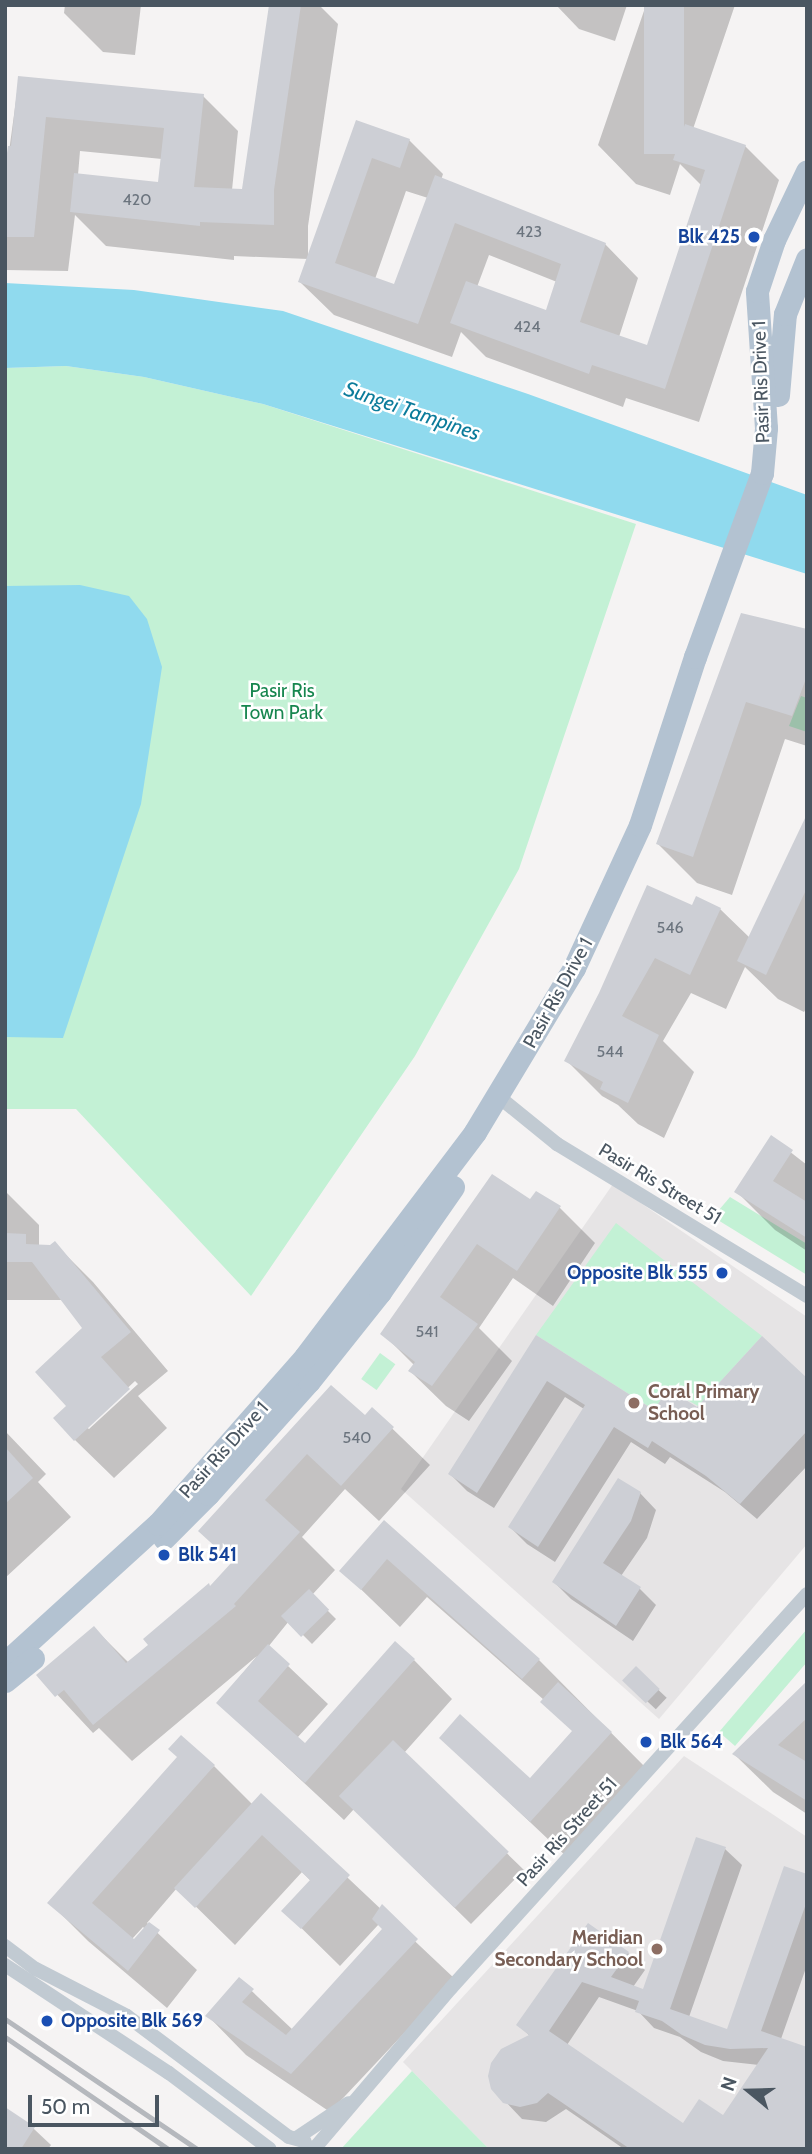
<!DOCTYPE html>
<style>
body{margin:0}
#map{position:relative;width:812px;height:2154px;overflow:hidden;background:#f5f3f3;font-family:Cabin,sans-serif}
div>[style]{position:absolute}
.education>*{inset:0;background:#e6e4e5}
.green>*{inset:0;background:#c3f1d5;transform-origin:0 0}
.water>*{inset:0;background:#90daee}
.shadow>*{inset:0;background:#0003;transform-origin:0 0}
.building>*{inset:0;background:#cdcfd5;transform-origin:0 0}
.minor>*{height:14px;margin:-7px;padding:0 7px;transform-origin:7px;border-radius:7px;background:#c1cad2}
.primary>*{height:23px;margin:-11.5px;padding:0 11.5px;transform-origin:11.5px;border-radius:11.5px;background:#b3c2d1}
.rail>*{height:5px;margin:-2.5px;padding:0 2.5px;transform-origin:2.5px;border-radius:2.5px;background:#b5b8bd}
.dots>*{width:19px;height:19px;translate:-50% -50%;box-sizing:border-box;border:4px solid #fff;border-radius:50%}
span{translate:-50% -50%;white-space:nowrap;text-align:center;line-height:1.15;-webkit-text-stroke:5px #fff;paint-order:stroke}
.number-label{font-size:16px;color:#6b747e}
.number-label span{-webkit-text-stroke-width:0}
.transit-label{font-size:19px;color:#164399;font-weight:700}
.right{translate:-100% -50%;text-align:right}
.left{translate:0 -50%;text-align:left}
.street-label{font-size:19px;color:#4a5661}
.park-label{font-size:19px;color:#17864f}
.education-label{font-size:19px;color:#785e54;font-weight:700}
.water-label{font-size:21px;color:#0c7c9b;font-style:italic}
.frame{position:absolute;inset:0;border:7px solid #4a5661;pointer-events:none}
.north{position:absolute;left:714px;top:2056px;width:70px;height:70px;-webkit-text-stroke:5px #fff;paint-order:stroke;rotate:289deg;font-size:19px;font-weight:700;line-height:28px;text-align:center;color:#4a5661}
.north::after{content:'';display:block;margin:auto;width:24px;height:32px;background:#4a5661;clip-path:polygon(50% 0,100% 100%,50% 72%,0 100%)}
.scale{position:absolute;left:28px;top:2095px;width:131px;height:32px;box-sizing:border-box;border:4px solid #4a5661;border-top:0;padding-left:9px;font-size:21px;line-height:24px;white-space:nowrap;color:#4a5661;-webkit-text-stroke:5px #fff;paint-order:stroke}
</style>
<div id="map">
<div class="education">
<div style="clip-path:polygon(613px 1184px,807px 1317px,807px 1544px,659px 1719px,401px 1489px)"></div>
<div style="clip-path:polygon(684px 1756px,807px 1837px,807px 2149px,489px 2149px,403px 2062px)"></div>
</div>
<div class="green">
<div style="clip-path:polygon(66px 366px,144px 377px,263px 404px,636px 524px,519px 869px,415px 1056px,251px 1296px,76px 1109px,5px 1109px,5px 368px)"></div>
<div style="clip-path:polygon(801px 696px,807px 698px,807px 732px,789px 726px)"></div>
<div style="clip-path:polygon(730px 1197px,807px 1244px,807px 1275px,713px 1217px)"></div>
<div style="clip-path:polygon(616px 1223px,762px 1336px,698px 1406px,668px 1389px,654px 1410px,536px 1335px)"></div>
<div style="left:380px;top:1353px;width:19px;height:32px;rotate:36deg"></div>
<div style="clip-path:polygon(807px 1629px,807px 1662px,735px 1746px,719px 1732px)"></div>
<div style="clip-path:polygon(412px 2071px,489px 2149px,341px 2149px)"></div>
</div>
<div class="water">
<div style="clip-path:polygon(5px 283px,134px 290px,283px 311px,528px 394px,807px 495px,807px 574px,263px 404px,144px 377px,66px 366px,5px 368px)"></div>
<div style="clip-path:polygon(80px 585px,129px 596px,147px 619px,162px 667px,141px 804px,63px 1038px,5px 1037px,5px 586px)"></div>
</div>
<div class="shadow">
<div style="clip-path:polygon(65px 5px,141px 5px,135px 55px,103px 52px,64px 13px)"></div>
<div style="clip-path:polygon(evenodd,271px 5px,319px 5px,338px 24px,308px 226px,308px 258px,357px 122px,409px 140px,443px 174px,441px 180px,605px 244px,638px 278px,619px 337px,648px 347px,702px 186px,680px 164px,670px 195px,636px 184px,598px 145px,646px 5px,735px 5px,693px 129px,745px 146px,779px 180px,699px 422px,626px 398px,623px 407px,486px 357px,461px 332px,452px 357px,334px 315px,300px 282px,308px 259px,234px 256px,234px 260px,106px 246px,75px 215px,68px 271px,5px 270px,5px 181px,19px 78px,203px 96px,238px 131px,232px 190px,244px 190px,271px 5px,80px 151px,162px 159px,160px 184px,78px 175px,80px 151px,271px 5px,406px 191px,428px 198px,395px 286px,375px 279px,406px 191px,271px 5px,489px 255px,557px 282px,547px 312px,477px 287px,489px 255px)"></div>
<div style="clip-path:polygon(556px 5px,627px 5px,615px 41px,579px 29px)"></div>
<div style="clip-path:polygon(742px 615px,807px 631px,807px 746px,785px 739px,732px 895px,697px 883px,658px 844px)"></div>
<div style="clip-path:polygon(807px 818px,807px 1007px,804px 1012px,778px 999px,745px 967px,726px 1009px,691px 993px,663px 1041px,694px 1072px,664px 1138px,638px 1124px,618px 1105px,602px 1096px,566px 1060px,692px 907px,720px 909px,750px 938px)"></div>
<div style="clip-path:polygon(771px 1137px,807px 1165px,807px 1251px,775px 1230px,737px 1192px)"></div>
<div style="clip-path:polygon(493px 1177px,531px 1201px,536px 1193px,560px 1208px,595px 1243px,553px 1306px,513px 1278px,479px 1328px,512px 1361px,469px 1421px,446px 1406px,410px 1371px,414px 1365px,383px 1334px)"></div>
<div style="clip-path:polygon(evenodd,5px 1191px,39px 1225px,39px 1246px,51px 1247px,54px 1243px,93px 1282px,168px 1371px,138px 1396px,167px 1428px,114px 1478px,75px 1440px,69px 1406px,84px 1328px,63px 1300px,5px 1300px,5px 1191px,135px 1381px,138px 1384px,89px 1429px,86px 1427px,135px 1381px)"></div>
<div style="clip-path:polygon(537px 1337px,655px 1412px,697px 1409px,807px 1380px,807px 1466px,757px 1519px,725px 1492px,670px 1457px,665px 1464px,631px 1442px,555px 1562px,527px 1544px,510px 1527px,584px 1409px,565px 1397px,494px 1508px,467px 1491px,450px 1474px)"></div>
<div style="clip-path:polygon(331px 1387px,365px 1418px,372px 1409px,430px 1465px,379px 1521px,345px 1489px,302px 1537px,335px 1570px,312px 1595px,336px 1619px,312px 1644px,289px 1621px,268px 1647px,328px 1704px,297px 1738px,305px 1745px,414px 1660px,452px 1699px,404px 1753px,524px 1870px,471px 1924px,354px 1809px,344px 1820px,218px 1703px,257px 1656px,132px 1761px,99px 1728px,93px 1733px,39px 1675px,94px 1628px,129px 1663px,211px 1588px,233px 1564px,200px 1531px)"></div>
<div style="clip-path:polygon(5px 1431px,46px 1474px,38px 1482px,71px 1517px,5px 1578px)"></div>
<div style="clip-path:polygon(640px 1493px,656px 1510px,647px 1538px,621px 1576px,639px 1588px,656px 1605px,633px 1641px,571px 1599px,554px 1582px)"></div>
<div style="clip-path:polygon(384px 1523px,539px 1660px,649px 1771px,569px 1859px,441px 1738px,530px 1780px,574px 1732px,544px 1700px,427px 1597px,400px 1627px,342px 1571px)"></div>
<div style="left:636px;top:1669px;width:42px;height:16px;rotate:43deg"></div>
<div style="clip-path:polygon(807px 1684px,807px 1814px,773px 1792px,734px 1754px)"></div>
<div style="clip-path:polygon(evenodd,214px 1766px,253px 1805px,261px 1796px,455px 1979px,330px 2112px,246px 2055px,208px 2016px,240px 1980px,293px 2030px,384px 1929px,379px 1924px,340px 1966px,284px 1911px,311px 1881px,302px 1872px,235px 1945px,177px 1888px,147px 1923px,197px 1970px,167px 2008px,88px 1941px,50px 1903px,214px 1766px,143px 1927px,145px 1929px,135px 1942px,132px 1939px,143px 1927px)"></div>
<div style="clip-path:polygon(evenodd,725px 1849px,742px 1865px,689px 2017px,728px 2031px,807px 1876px,807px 1965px,781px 2039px,807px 2149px,624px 2149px,566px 2109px,546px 2122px,522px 2119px,505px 2101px,530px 2036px,518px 2025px,588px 1925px,628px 1953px,645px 1970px,633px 1987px,644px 1991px,725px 1849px,599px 1997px,638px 2011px,654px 2028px,680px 2037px,701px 2052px,723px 2061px,759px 2065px,723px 2117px,684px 2125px,567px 2045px,599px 1997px)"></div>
<div style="clip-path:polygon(5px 2109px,34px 2129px,51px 2145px,48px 2149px,5px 2149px)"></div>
</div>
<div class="building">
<div style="clip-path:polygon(269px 5px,301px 5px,274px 190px,274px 225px,200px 222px,200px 226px,70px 212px,74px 173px,158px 182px,164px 128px,46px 117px,34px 237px,5px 237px,5px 167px,8px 146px,11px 146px,18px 76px,204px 94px,194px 187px,242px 189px)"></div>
<div style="left:644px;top:5px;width:40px;height:149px"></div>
<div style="clip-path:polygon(356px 120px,410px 139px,400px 168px,372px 158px,335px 263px,394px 284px,435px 175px,606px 243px,580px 322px,647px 345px,705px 170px,673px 160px,685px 124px,746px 145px,665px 389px,592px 365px,589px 374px,450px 323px,466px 281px,546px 310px,561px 264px,455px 223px,418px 324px,298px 282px)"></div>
<div style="clip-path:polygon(741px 613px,807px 629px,807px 676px,792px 716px,746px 702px,693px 857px,656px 844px)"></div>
<div style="clip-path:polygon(807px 814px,807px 888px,766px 975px,737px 961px)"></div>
<div style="clip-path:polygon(647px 885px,692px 905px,696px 896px,721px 908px,690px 975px,655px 958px,622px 1016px,659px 1035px,628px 1103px,600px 1089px,603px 1082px,564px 1061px,599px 993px)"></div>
<div style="clip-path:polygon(771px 1135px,793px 1150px,773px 1181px,807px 1202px,807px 1238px,734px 1192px)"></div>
<div style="clip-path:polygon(492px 1174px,530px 1199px,536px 1191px,561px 1206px,517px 1271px,477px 1244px,440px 1297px,478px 1324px,432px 1386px,408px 1371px,415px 1362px,380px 1334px)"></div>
<div style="clip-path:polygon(5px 1233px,26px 1234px,26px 1244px,50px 1245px,55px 1241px,131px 1332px,101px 1357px,130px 1389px,74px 1441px,53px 1418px,66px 1406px,35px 1372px,82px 1328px,32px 1262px,5px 1262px)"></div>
<div style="clip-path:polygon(536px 1335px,654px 1410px,668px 1389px,697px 1407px,762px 1336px,807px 1378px,807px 1431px,740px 1504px,706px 1476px,652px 1441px,648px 1448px,614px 1427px,538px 1547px,508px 1527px,585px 1405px,547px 1381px,477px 1493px,448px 1474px)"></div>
<div style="clip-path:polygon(331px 1385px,365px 1415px,372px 1407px,394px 1427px,341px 1486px,307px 1454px,265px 1500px,300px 1532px,234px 1604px,236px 1606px,93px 1725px,64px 1690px,55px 1697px,36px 1675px,94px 1626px,126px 1663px,148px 1645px,143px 1639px,209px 1583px,210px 1586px,232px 1562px,198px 1531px)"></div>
<div style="clip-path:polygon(5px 1447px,33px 1478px,5px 1504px)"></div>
<div style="clip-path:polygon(618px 1478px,641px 1492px,631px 1521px,603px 1563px,641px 1587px,616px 1626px,552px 1582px)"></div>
<div style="clip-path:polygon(384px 1520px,540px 1659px,522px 1679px,387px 1559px,361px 1590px,339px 1571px)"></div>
<div style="left:309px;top:1589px;width:29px;height:39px;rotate:46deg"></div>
<div style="clip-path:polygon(395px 1641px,415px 1659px,305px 1783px,216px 1703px,268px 1644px,290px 1664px,258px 1701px,305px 1743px)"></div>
<div style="left:636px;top:1666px;width:33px;height:20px;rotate:44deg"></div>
<div style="clip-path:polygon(807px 1681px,807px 1718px,778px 1745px,807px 1762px,807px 1801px,732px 1754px)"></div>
<div style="clip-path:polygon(558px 1682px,612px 1732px,530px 1822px,439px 1738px,460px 1714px,530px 1778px,572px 1731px,540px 1702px)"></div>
<div style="clip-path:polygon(181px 1735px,215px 1765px,92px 1903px,134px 1939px,149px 1922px,160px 1930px,128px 1971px,47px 1903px,177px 1757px,168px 1749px)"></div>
<div style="left:393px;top:1740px;width:161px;height:78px;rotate:44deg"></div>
<div style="clip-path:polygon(261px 1793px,350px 1875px,301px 1929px,281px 1911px,310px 1880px,262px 1835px,195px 1908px,174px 1888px)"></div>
<div style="clip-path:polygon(evenodd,696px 1837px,726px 1847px,670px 2009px,727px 2029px,784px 1866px,807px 1874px,807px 1901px,761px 2031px,807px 2047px,807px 2149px,630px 2149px,548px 2093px,537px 2103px,520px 2107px,503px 2103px,491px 2089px,488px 2076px,491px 2063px,501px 2049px,529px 2035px,516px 2025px,588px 1923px,629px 1952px,611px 1977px,643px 1989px,696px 1837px,582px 1982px,639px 2001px,635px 2012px,662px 2021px,682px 2035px,705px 2045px,730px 2049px,768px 2048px,723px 2115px,699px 2099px,683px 2123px,549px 2031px,582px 1982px)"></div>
<div style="clip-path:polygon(382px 1904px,418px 1939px,291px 2074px,205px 2016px,239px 1977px,254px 1989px,242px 2002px,286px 2035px,382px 1929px,372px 1919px)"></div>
<div style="clip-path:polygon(5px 2107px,35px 2127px,21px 2149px,5px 2149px)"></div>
</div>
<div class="minor">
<div style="left:499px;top:1097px;width:75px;rotate:39deg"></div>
<div style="left:557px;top:1144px;width:293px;rotate:31.3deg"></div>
<div style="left:5px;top:1946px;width:39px;rotate:37deg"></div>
<div style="left:36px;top:1969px;width:102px;rotate:27.3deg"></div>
<div style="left:127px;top:2016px;width:202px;rotate:36.8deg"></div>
<div style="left:289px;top:2137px;width:16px;rotate:15deg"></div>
<div style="left:304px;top:2141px;width:9px;rotate:63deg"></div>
<div style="left:5px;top:1965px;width:196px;rotate:33.4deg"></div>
<div style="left:169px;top:2073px;width:126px;rotate:37deg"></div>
<div style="left:298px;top:2137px;width:61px;rotate:-33.7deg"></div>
<div style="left:314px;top:2149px;width:211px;rotate:-49.6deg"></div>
<div style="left:451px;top:1988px;width:531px;rotate:-47.9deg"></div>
</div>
<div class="primary">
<div style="left:778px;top:395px;width:81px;rotate:-85.1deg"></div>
<div style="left:785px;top:314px;width:59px;rotate:-68.2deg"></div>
<div style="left:164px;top:1538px;width:62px;rotate:-45deg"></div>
<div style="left:208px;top:1494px;width:152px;rotate:-48.2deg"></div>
<div style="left:309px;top:1381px;width:114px;rotate:-51.4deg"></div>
<div style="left:380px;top:1292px;width:128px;rotate:-55.2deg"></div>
<div style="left:5px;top:1663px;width:207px;rotate:-42.3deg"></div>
<div style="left:158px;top:1524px;width:222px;rotate:-48.6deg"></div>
<div style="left:305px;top:1357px;width:282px;rotate:-52.9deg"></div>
<div style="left:475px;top:1132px;width:192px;rotate:-58.9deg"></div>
<div style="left:574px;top:968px;width:157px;rotate:-65.2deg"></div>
<div style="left:640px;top:825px;width:177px;rotate:-71.9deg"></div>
<div style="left:695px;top:657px;width:196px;rotate:-70deg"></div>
<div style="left:762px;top:473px;width:45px;rotate:-84.9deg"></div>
<div style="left:766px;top:428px;width:137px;rotate:-93.8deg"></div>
<div style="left:757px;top:291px;width:54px;rotate:-71.6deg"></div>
<div style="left:774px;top:240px;width:76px;rotate:-64.4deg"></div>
<div style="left:5px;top:1681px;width:36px;rotate:-39deg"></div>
</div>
<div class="rail">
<div style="left:5px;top:2019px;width:232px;rotate:34.1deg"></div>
<div style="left:5px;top:2037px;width:198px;rotate:34.5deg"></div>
</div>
<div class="dots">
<div style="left:754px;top:237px;background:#1a4fb4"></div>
<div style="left:722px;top:1273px;background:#1a4fb4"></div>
<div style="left:634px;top:1403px;background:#8d6e63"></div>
<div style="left:164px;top:1555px;background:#1a4fb4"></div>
<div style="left:646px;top:1742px;background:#1a4fb4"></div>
<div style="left:657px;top:1949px;background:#8d6e63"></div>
<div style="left:47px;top:2021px;background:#1a4fb4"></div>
</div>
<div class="number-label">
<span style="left:137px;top:200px">420</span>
<span style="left:529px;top:232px">423</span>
<span style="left:527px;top:327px">424</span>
<span style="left:670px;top:928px">546</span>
<span style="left:610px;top:1052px">544</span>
<span style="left:427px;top:1332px">541</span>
<span style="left:357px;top:1438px">540</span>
</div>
<div class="transit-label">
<span class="right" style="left:740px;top:237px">Blk 425</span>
<span class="right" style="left:708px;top:1273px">Opposite Blk 555</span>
<span class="left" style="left:178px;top:1555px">Blk 541</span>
<span class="left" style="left:660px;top:1742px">Blk 564</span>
<span class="left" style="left:61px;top:2021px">Opposite Blk 569</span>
</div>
<div class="street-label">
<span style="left:761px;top:382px;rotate:-92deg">Pasir Ris Drive 1</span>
<span style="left:558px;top:993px;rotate:-61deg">Pasir Ris Drive 1</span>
<span style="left:660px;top:1184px;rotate:31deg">Pasir Ris Street 51</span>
<span style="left:224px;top:1450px;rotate:-48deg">Pasir Ris Drive 1</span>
<span style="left:567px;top:1832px;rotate:-48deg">Pasir Ris Street 51</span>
</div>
<div class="park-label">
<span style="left:282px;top:702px">Pasir Ris<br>Town Park</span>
</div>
<div class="education-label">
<span class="left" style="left:648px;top:1403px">Coral Primary<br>School</span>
<span class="right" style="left:643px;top:1949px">Meridian<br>Secondary School</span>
</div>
<div class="water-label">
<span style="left:412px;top:411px;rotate:19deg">Sungei Tampines</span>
</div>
<div class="frame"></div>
<div class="north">N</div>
<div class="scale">50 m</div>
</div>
